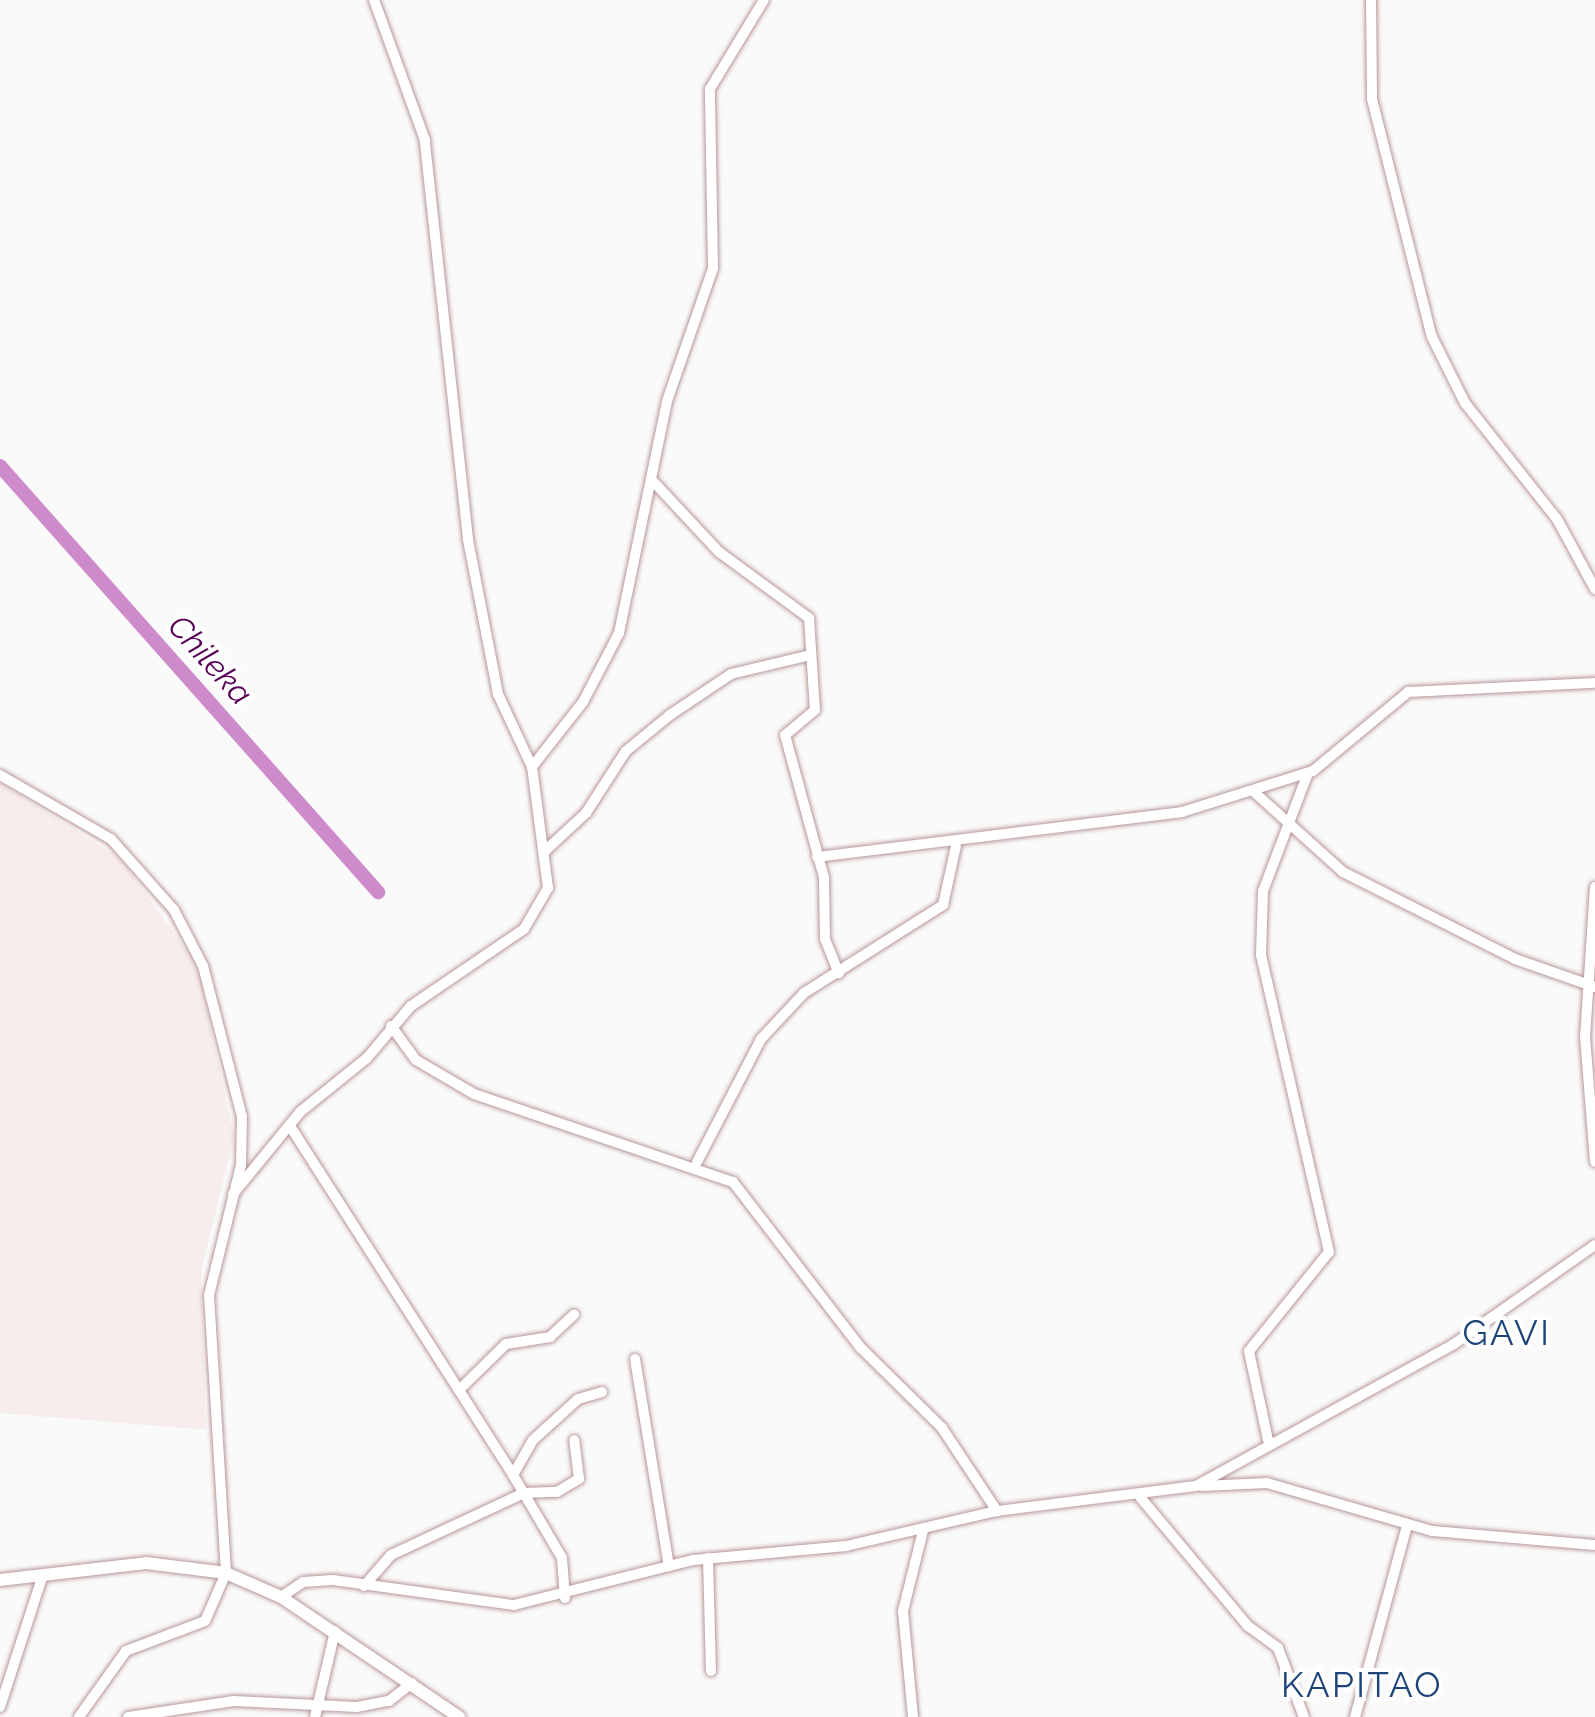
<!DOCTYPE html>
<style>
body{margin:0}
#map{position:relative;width:1595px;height:1717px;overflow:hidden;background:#fafafa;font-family:Raleway,sans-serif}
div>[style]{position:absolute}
.built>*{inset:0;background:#f7eded}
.river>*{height:14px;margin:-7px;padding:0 7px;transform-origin:7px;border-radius:7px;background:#ce8bcb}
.roads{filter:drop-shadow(0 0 2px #b99697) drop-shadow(0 0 2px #b99697)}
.minor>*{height:10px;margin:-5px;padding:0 5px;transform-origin:5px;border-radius:5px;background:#fff}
.major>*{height:12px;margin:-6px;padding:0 6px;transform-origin:6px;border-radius:6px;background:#fff}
span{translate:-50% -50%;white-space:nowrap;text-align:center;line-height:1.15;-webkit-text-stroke:8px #fff;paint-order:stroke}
.water-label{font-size:32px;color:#570057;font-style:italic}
.quarter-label{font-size:35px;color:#1c4479;letter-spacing:2.5px}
</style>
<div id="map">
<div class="built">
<div style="clip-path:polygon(0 783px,120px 858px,198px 966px,234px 1137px,201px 1272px,206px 1430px,0 1413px)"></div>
</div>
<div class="river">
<div style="left:0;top:466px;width:570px;rotate:48.42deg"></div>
</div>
<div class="roads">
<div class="minor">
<div style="left:1371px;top:0;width:99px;rotate:89.4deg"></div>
<div style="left:1372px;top:99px;width:245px;rotate:75.9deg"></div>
<div style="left:1432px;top:337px;width:74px;rotate:63.4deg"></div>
<div style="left:1465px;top:403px;width:148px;rotate:51.6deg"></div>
<div style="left:1557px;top:519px;width:80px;rotate:61.5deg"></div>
<div style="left:651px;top:479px;width:100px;rotate:47deg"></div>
<div style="left:719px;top:552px;width:112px;rotate:36.3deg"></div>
<div style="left:809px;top:618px;width:92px;rotate:86.3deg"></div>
<div style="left:815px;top:710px;width:39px;rotate:140deg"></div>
<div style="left:785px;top:735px;width:148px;rotate:74.7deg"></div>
<div style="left:824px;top:878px;width:61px;rotate:89.1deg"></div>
<div style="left:825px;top:939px;width:37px;rotate:68deg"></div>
<div style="left:532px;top:767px;width:83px;rotate:-51.9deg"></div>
<div style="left:583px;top:702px;width:78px;rotate:-62.4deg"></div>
<div style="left:619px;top:633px;width:237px;rotate:-78.3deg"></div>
<div style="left:667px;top:401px;width:141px;rotate:-70.9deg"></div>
<div style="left:713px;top:268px;width:179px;rotate:-91deg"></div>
<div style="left:710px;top:89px;width:104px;rotate:-58.8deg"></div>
<div style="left:0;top:775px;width:128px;rotate:30deg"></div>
<div style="left:111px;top:839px;width:95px;rotate:48.4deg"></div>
<div style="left:174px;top:910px;width:63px;rotate:62.6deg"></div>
<div style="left:203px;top:966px;width:156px;rotate:75.5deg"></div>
<div style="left:242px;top:1117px;width:48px;rotate:91.2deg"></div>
<div style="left:241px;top:1165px;width:134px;rotate:103.8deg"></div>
<div style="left:209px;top:1295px;width:279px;rotate:86.5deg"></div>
<div style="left:226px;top:1573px;width:52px;rotate:113.6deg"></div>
<div style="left:205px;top:1621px;width:85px;rotate:159.2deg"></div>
<div style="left:126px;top:1651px;width:81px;rotate:125.5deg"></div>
<div style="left:1253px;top:791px;width:121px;rotate:42deg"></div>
<div style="left:1343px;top:872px;width:193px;rotate:26.8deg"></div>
<div style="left:1515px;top:959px;width:85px;rotate:19.3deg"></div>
<div style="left:545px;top:851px;width:56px;rotate:-42.8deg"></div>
<div style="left:586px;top:813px;width:74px;rotate:-57.2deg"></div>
<div style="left:626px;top:751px;width:57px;rotate:-39.3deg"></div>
<div style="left:670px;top:715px;width:73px;rotate:-33.9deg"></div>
<div style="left:731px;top:674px;width:77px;rotate:-13.5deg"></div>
<div style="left:817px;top:857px;width:368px;rotate:-7deg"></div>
<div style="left:1182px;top:812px;width:137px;rotate:-17.4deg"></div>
<div style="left:1313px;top:771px;width:124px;rotate:-39.7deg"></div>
<div style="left:1408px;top:692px;width:187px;rotate:-2.8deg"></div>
<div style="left:1595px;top:887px;width:150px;rotate:93.8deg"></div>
<div style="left:1585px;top:1037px;width:125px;rotate:85.4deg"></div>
<div style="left:391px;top:1026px;width:42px;rotate:53.7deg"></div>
<div style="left:416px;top:1060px;width:67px;rotate:30.4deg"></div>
<div style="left:474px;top:1094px;width:274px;rotate:18.8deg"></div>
<div style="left:733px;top:1182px;width:210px;rotate:52.4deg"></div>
<div style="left:861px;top:1348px;width:114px;rotate:44.6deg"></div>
<div style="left:942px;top:1428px;width:100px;rotate:56.5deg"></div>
<div style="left:290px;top:1126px;width:414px;rotate:57.4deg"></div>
<div style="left:513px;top:1475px;width:96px;rotate:59.4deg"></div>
<div style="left:562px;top:1558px;width:40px;rotate:85.7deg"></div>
<div style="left:697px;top:1162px;width:139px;rotate:-62.5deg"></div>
<div style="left:761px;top:1039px;width:63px;rotate:-46.9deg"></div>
<div style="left:804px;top:993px;width:165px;rotate:-32.3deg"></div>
<div style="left:943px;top:905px;width:60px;rotate:-77.6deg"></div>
<div style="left:233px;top:1194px;width:106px;rotate:-50.7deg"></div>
<div style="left:300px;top:1112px;width:86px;rotate:-38.9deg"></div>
<div style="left:367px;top:1058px;width:68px;rotate:-49.8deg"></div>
<div style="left:411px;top:1006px;width:137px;rotate:-34.3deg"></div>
<div style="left:524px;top:929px;width:48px;rotate:-59.7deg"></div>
<div style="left:548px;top:888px;width:122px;rotate:-97.5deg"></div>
<div style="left:532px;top:767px;width:81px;rotate:-115deg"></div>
<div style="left:498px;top:694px;width:158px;rotate:-101deg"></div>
<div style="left:468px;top:539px;width:401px;rotate:-96.2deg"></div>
<div style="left:425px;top:140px;width:149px;rotate:-110deg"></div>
<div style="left:635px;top:1359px;width:210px;rotate:80.7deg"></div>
<div style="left:459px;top:1390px;width:66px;rotate:-44.4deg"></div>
<div style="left:506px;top:1344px;width:45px;rotate:-9deg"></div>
<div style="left:550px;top:1337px;width:33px;rotate:-43deg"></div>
<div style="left:1268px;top:1440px;width:91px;rotate:-102.1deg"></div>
<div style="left:1249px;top:1351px;width:127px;rotate:-51.1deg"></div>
<div style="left:1329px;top:1252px;width:305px;rotate:-102.9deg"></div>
<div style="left:1261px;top:955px;width:64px;rotate:-88.2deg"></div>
<div style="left:1263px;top:891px;width:126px;rotate:-69.1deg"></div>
<div style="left:513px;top:1475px;width:40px;rotate:-60.3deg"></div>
<div style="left:533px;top:1440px;width:61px;rotate:-42.3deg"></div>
<div style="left:578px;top:1399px;width:25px;rotate:-16deg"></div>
<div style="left:1202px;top:1486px;width:65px;rotate:-2.6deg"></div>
<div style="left:1267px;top:1483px;width:172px;rotate:16.2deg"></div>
<div style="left:1432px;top:1531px;width:164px;rotate:4.9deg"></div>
<div style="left:1140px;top:1497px;width:168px;rotate:50.1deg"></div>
<div style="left:1248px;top:1626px;width:37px;rotate:36deg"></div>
<div style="left:1278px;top:1648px;width:74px;rotate:69.4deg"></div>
<div style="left:708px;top:1558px;width:113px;rotate:88.5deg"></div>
<div style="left:364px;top:1586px;width:41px;rotate:-48.9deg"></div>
<div style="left:391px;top:1555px;width:147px;rotate:-25deg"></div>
<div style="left:524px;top:1493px;width:33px;rotate:-2deg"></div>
<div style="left:557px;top:1492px;width:26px;rotate:-31deg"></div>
<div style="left:579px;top:1479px;width:39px;rotate:-97deg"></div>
<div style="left:281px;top:1597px;width:27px;rotate:-34deg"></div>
<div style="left:303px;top:1582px;width:30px;rotate:-4deg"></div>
<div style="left:333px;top:1580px;width:183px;rotate:7.9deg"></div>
<div style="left:514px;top:1605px;width:185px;rotate:-14.1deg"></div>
<div style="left:693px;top:1560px;width:154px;rotate:-5.2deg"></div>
<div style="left:846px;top:1546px;width:155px;rotate:-13.1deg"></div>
<div style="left:997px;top:1511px;width:201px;rotate:-7.2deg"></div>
<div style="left:1196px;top:1486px;width:294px;rotate:-28.8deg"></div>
<div style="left:1454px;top:1344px;width:172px;rotate:-35.1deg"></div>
<div style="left:0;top:1707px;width:139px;rotate:-72deg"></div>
<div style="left:128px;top:1717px;width:107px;rotate:-8.6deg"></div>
<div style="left:234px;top:1701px;width:123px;rotate:2.8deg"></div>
<div style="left:357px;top:1707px;width:33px;rotate:-11deg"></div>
<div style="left:389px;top:1701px;width:29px;rotate:-38deg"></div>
<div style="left:315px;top:1717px;width:88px;rotate:-76.9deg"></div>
<div style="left:913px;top:1717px;width:106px;rotate:-95.4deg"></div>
<div style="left:903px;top:1611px;width:82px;rotate:-76deg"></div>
<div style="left:1355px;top:1717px;width:198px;rotate:-74.8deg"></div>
</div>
<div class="major">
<div style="left:0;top:1580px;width:147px;rotate:-6.6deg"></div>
<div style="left:146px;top:1563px;width:81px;rotate:7.1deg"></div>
<div style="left:226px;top:1573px;width:60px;rotate:23.6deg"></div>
<div style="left:281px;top:1597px;width:215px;rotate:34deg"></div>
</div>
</div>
<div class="water-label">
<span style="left:210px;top:660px;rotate:48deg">Chileka</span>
</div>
<div class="quarter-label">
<span style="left:1507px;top:1333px">GAVI</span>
<span style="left:1362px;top:1685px">KAPITAO</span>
</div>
</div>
